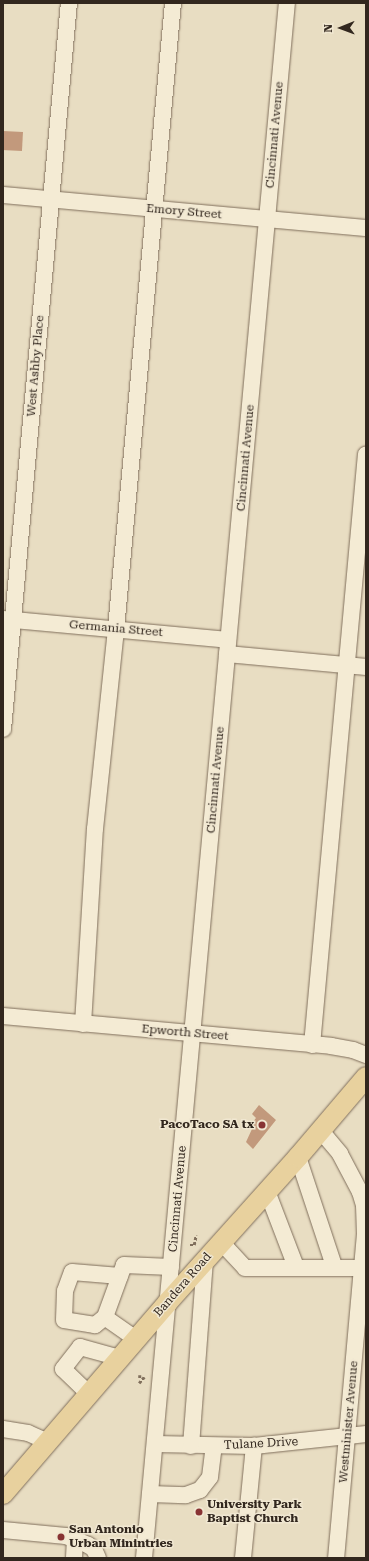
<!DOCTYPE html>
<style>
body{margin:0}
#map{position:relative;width:369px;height:1561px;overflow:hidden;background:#e8ddc2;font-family:"Roboto Serif",serif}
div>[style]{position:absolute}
.building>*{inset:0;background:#c2997c;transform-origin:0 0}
.path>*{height:2.5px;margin-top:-1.25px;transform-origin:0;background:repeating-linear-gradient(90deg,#806f5c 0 3px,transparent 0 5px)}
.roads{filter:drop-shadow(0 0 1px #806f5c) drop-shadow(0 0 1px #806f5c)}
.minor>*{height:16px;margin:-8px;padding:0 8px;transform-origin:8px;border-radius:8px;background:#f4ebd4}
.major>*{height:20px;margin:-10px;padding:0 10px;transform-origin:10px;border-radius:10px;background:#e8d19e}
.dots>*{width:11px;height:11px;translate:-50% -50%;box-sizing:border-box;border:2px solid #f0e7d1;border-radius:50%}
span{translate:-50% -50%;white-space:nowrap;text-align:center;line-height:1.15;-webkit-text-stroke:3px #f0e7d1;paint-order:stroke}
.street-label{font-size:12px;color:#32271e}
.poi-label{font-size:12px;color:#32271e;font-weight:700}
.right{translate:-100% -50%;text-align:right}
.left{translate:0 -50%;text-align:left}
.frame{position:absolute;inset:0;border:4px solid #32271e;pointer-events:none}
.north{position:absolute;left:321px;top:8px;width:40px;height:40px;-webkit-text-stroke:3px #f0e7d1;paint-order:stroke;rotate:269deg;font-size:11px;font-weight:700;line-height:16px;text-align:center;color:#32271e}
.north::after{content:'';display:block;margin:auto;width:14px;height:18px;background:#32271e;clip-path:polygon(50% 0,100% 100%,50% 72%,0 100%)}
</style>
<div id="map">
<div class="building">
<div style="left:3px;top:131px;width:20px;height:19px;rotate:3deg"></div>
<div style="clip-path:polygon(259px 1105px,276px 1120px,253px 1149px,246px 1142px,252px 1129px,249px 1127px,256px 1118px,252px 1114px)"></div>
</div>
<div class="path">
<div style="left:190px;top:1245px;width:4px"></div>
<div style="left:194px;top:1245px;width:10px;rotate:-79deg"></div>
<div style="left:140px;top:1375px;width:4px;rotate:90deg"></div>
<div style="left:139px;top:1383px;width:8px;rotate:-50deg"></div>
</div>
<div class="roads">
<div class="minor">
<div style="left:3px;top:195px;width:364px;rotate:5.2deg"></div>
<div style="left:3px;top:619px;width:226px;rotate:5.3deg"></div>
<div style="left:227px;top:654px;width:140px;rotate:5.3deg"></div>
<div style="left:3px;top:729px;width:729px;rotate:-84.81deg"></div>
<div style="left:3px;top:1016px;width:329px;rotate:5.2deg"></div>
<div style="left:331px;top:1046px;width:22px;rotate:10deg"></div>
<div style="left:353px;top:1050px;width:14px;rotate:21deg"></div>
<div style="left:83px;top:1024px;width:195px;rotate:-86.5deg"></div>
<div style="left:95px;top:829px;width:201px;rotate:-84deg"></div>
<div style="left:116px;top:629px;width:629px;rotate:-84.8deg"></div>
<div style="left:312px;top:1045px;width:593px;rotate:-84.78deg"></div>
<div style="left:321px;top:1131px;width:30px;rotate:50deg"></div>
<div style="left:340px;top:1154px;width:43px;rotate:62.2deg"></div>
<div style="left:360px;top:1192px;width:14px;rotate:73deg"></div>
<div style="left:364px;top:1205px;width:29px;rotate:88deg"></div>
<div style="left:365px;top:1234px;width:325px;rotate:95.1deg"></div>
<div style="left:298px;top:1157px;width:115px;rotate:71.7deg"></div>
<div style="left:267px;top:1191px;width:81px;rotate:69.1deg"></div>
<div style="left:221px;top:1242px;width:35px;rotate:47deg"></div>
<div style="left:245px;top:1268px;width:118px"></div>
<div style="left:105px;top:1317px;width:13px;rotate:141deg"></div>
<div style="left:95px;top:1325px;width:31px;rotate:-171deg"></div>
<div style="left:64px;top:1320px;width:29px;rotate:-88deg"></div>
<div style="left:65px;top:1291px;width:20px;rotate:-70deg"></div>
<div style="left:72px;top:1272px;width:48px;rotate:4.8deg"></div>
<div style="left:136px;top:1339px;width:38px;rotate:-145deg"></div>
<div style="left:105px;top:1317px;width:55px;rotate:-69.9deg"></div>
<div style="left:124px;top:1265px;width:47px;rotate:2.4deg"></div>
<div style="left:89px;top:1394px;width:36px;rotate:-136deg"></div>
<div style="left:63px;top:1369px;width:28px;rotate:-52deg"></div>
<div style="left:80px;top:1347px;width:41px;rotate:15.4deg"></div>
<div style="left:3px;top:1429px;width:25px;rotate:9deg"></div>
<div style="left:28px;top:1433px;width:22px;rotate:24deg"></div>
<div style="left:155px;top:1444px;width:99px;rotate:1.2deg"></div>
<div style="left:254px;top:1446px;width:113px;rotate:-6.1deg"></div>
<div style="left:191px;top:1446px;width:186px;rotate:-85.7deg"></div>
<div style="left:150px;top:1494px;width:36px;rotate:2deg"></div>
<div style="left:186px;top:1495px;width:15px;rotate:-20deg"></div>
<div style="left:200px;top:1490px;width:16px;rotate:-52deg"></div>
<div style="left:210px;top:1477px;width:31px;rotate:-83deg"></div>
<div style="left:3px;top:1530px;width:63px;rotate:5.4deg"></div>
<div style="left:66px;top:1536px;width:24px;rotate:22deg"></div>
<div style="left:88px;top:1545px;width:7px;rotate:34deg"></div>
<div style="left:94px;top:1549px;width:10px;rotate:66deg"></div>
<div style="left:74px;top:1558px;width:18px;rotate:-87deg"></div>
<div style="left:144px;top:1558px;width:1562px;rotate:-84.75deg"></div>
<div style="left:243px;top:1558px;width:113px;rotate:-84.4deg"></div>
</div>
<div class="major">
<div style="left:3px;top:1494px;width:253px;rotate:-49.3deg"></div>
<div style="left:168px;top:1302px;width:195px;rotate:-48.1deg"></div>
<div style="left:298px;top:1157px;width:105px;rotate:-49.6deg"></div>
</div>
</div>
<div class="dots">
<div style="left:262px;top:1125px;background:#833"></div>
<div style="left:199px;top:1512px;background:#833"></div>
<div style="left:61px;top:1537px;background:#833"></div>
</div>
<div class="street-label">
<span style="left:275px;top:135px;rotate:-85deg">Cincinnati Avenue</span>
<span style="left:184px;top:212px;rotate:5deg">Emory Street</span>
<span style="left:36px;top:366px;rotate:-85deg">West Ashby Place</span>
<span style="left:246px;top:458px;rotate:-85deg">Cincinnati Avenue</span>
<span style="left:116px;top:629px;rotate:5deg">Germania Street</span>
<span style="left:216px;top:780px;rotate:-85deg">Cincinnati Avenue</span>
<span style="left:185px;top:1033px;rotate:5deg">Epworth Street</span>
<span style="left:178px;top:1199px;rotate:-85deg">Cincinnati Avenue</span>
<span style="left:183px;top:1285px;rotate:-49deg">Bandera Road</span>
<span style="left:349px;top:1422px;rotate:-85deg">Westminister Avenue</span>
<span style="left:261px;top:1444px;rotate:-3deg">Tulane Drive</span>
</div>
<div class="poi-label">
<span class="right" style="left:254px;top:1125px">PacoTaco SA tx</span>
<span class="left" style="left:207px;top:1512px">University Park<br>Baptist Church</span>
<span class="left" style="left:69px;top:1537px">San Antonio<br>Urban Minintries</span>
</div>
<div class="frame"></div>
<div class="north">N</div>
</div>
